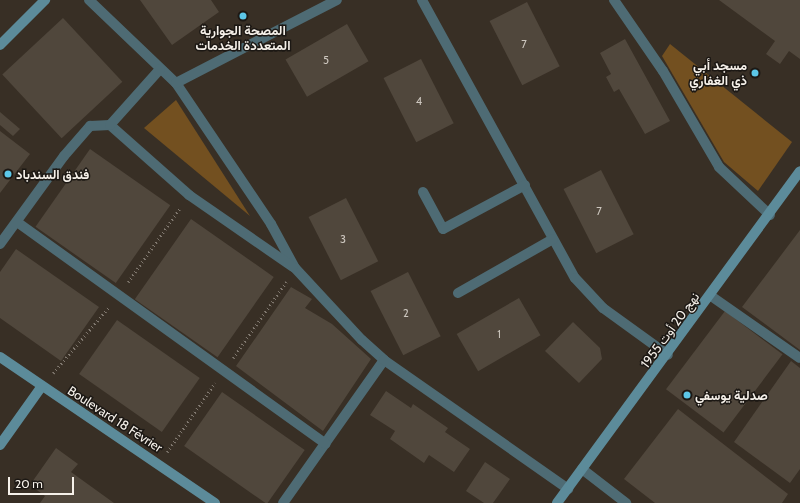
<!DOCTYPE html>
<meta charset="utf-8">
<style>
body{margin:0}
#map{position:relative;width:800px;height:503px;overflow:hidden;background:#382f25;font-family:Cabin,Vazirmatn,sans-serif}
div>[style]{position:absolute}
.green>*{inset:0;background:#735020}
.building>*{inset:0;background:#50473c;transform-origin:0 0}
.path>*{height:2.5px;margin-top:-1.25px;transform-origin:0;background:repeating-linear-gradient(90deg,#80786f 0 1px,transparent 0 4px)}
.street>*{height:10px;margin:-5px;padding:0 5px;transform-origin:5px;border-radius:5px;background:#4e6b74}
.secondary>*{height:10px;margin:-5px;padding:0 5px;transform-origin:5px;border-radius:5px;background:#5c8b9a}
.dots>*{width:11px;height:11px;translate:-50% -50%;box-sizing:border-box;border:2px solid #1c1814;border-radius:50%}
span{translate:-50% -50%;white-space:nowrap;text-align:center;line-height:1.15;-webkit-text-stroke:3px #1c1814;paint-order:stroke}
.number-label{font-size:11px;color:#ccc6be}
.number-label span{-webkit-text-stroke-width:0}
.poi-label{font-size:13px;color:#f6f1ea;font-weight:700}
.right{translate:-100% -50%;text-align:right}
.left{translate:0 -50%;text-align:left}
.street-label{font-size:13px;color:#f6f1ea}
.scale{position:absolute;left:8px;top:477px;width:66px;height:18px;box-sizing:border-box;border:2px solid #f6f1ea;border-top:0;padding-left:5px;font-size:12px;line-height:14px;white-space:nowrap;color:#f6f1ea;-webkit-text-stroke:3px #1c1814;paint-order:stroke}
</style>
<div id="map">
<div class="green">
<div style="clip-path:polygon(670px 44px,792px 142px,758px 191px,724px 162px,662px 56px)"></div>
<div style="clip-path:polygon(176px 100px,250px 216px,144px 128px)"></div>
</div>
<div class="building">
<div style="clip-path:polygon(140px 0,211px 0,219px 12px,172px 45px)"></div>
<div style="clip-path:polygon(719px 0,800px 0,800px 59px,789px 51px,780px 64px,766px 54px,775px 41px)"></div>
<div style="left:527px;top:2px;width:72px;height:42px;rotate:63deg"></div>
<div style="left:63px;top:18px;width:87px;height:83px;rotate:47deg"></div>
<div style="left:347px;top:24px;width:43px;height:71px;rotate:60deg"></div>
<div style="clip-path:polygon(625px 39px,670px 121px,645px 134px,619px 89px,614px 92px,606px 77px,611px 74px,600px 53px)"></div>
<div style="left:421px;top:59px;width:72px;height:42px;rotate:63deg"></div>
<div style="clip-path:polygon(0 112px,20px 129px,13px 136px,0 125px)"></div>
<div style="clip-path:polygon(0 131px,30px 154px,0 193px)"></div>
<div style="left:90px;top:149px;width:98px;height:95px;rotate:35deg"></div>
<div style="left:601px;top:170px;width:72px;height:42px;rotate:63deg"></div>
<div style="left:346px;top:198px;width:71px;height:42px;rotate:63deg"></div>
<div style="left:191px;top:219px;width:101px;height:98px;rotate:35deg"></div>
<div style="clip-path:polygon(800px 230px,800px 350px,742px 307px)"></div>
<div style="clip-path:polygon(16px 249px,99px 307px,61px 361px,0 318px,0 272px)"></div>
<div style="left:408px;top:272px;width:72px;height:42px;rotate:63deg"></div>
<div style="clip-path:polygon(291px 287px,312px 299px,305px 308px,332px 324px,371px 359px,323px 431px,236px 366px)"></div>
<div style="left:519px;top:298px;width:43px;height:72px;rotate:60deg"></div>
<div style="left:725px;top:311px;width:72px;height:98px;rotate:37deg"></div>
<div style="left:117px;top:320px;width:101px;height:66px;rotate:35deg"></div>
<div style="clip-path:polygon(573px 322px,600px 348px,602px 359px,579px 383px,545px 351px)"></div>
<div style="clip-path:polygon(791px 361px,800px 368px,800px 469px,790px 483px,734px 442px)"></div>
<div style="clip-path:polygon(386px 391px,411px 408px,413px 404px,448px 428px,445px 432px,470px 449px,454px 472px,429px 455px,424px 463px,390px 439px,395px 431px,370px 415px)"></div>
<div style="left:222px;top:392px;width:101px;height:66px;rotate:35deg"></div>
<div style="clip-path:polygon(678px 409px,788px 494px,782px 503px,655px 503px,624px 479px)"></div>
<div style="clip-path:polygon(56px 448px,78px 464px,71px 472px,114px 503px,40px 503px,45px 496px,30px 485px)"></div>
<div style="clip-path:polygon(485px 462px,510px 479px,493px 503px,484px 503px,466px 491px)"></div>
</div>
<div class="path">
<div style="left:128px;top:282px;width:90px;rotate:-54.9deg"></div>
<div style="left:233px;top:358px;width:93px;rotate:-55.1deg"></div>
<div style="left:53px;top:373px;width:87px;rotate:-49.7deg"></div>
<div style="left:167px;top:452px;width:84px;rotate:-55.2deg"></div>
</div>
<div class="street">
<div style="left:89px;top:0;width:120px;rotate:43.7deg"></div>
<div style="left:176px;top:83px;width:170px;rotate:56deg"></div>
<div style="left:271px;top:224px;width:50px;rotate:61.4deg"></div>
<div style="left:295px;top:268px;width:98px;rotate:47.1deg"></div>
<div style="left:362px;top:340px;width:30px;rotate:42deg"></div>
<div style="left:384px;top:360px;width:175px;rotate:125.2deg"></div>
<div style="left:422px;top:0;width:317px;rotate:61.2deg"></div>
<div style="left:575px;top:278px;width:41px;rotate:47deg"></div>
<div style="left:603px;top:308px;width:80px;rotate:35.9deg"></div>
<div style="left:614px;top:0;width:86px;rotate:55.4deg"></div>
<div style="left:663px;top:71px;width:111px;rotate:59.7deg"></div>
<div style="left:719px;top:167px;width:70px;rotate:43.3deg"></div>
<div style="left:176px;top:83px;width:181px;rotate:-27.3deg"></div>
<div style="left:110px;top:125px;width:106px;rotate:41.5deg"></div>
<div style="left:189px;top:195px;width:126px;rotate:34.7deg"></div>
<div style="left:423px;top:192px;width:42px;rotate:61.6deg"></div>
<div style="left:443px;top:229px;width:93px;rotate:-28.2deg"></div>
<div style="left:17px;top:222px;width:380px;rotate:35.7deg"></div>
<div style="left:0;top:244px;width:109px;rotate:-54deg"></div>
<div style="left:64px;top:156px;width:40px;rotate:-49deg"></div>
<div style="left:90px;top:126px;width:20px;rotate:-3deg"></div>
<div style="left:110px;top:125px;width:75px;rotate:-48.2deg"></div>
<div style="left:458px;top:293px;width:109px;rotate:-29.6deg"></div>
<div style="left:711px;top:296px;width:108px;rotate:34.9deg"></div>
<div style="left:384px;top:360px;width:225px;rotate:35deg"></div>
<div style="left:582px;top:469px;width:56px;rotate:37.7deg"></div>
</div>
<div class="secondary">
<div style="left:0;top:45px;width:64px;rotate:-45deg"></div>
<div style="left:0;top:357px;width:260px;rotate:34.2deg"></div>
<div style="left:0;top:445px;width:72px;rotate:-54.6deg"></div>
<div style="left:557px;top:503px;width:411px;rotate:-53.8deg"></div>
</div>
<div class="dots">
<div style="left:243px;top:16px;background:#5cc7e8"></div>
<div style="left:755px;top:73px;background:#5cc7e8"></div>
<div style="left:8px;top:174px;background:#5cc7e8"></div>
<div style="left:687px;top:395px;background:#5cc7e8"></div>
</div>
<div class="number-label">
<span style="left:524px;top:44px">7</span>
<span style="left:326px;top:60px">5</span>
<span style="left:419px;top:101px">4</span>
<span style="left:599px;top:211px">7</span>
<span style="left:343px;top:239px">3</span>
<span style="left:406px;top:313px">2</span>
<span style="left:499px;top:334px">1</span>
</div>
<div class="poi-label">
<span style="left:243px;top:38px">المصحة الجوارية<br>المتعددة الخدمات</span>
<span class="right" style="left:747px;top:73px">مسجد أبي<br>ذي الغفاري</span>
<span class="left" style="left:16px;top:174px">فندق السندباد</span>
<span class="left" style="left:695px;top:395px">صدلية يوسفي</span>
</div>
<div class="street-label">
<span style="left:670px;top:330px;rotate:-54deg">نهج 20 أوت 1955</span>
<span style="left:115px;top:419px;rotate:33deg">Boulevard 18 Février</span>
</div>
<div class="scale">20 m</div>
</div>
